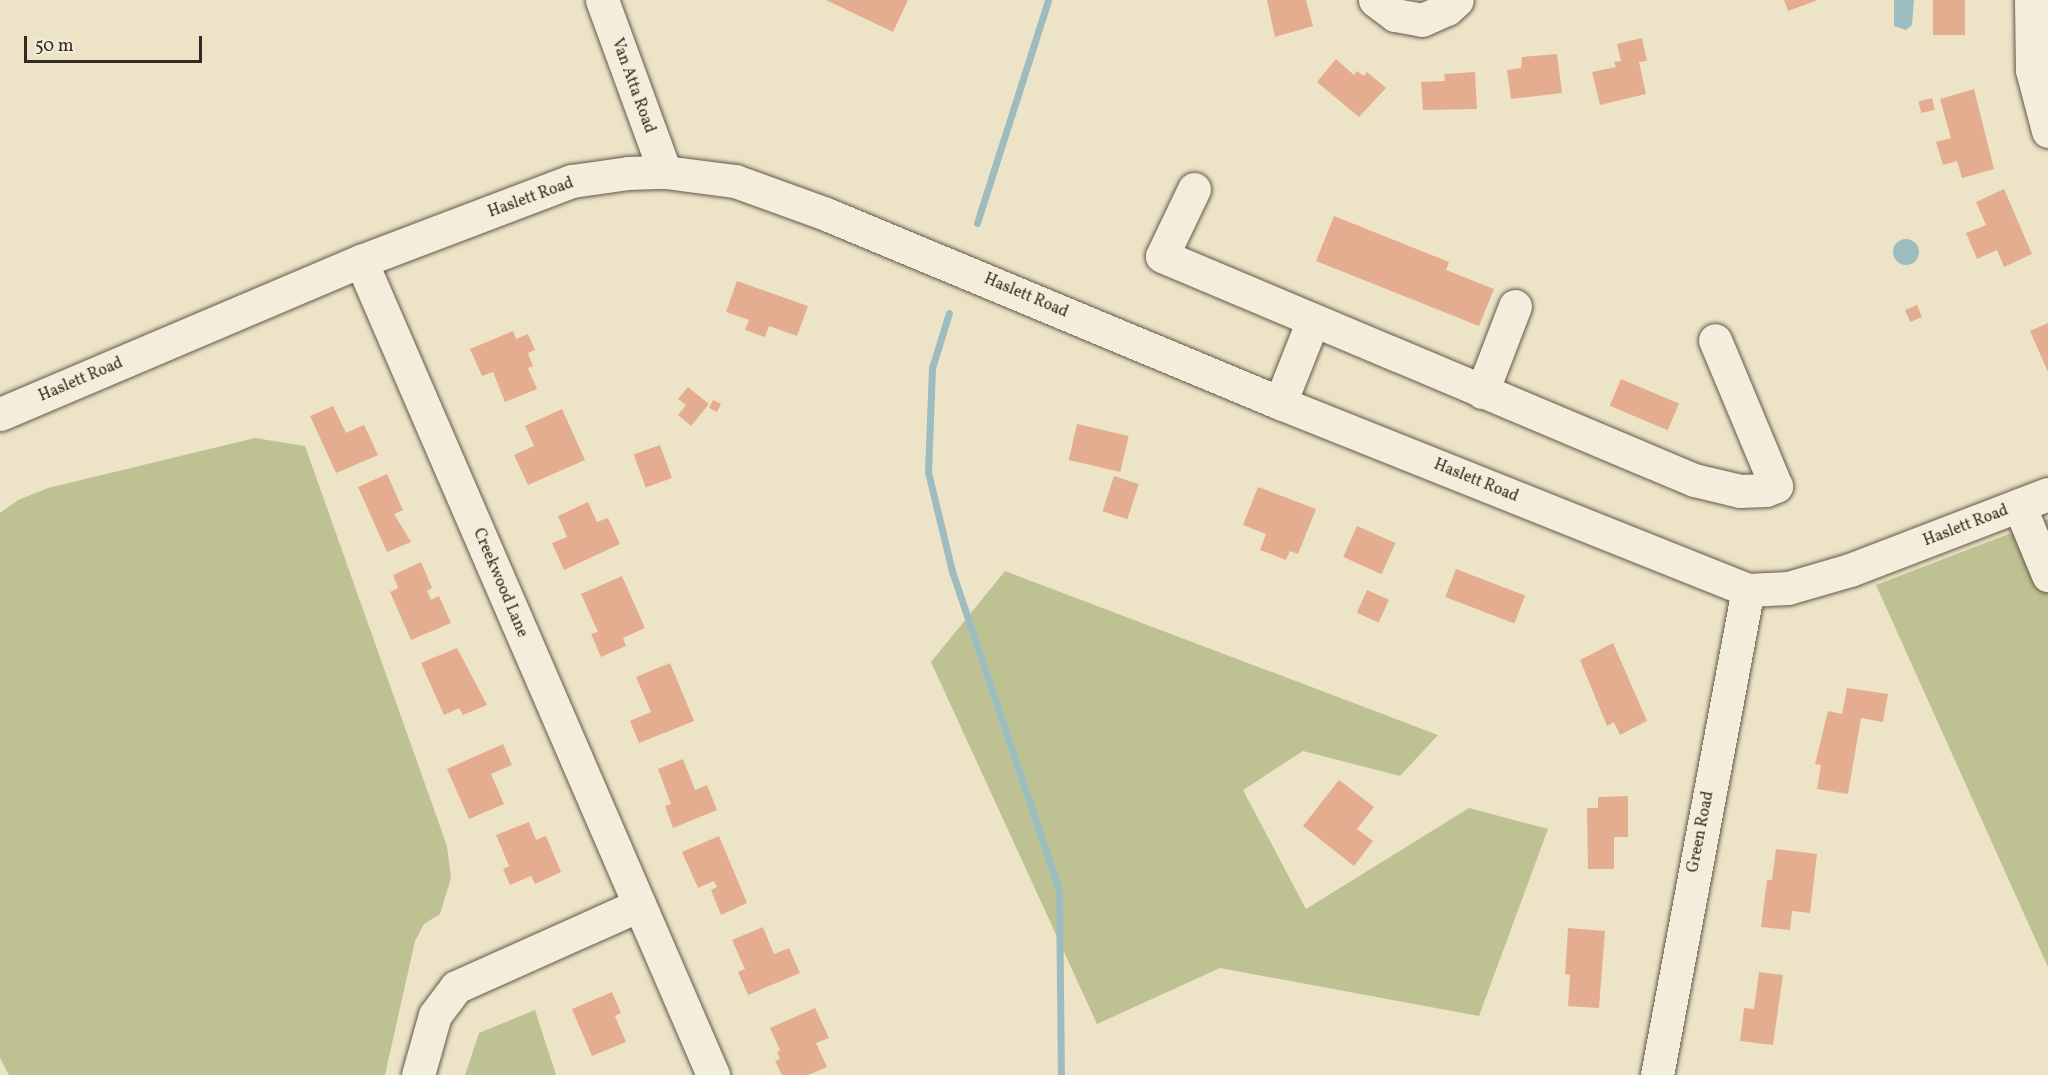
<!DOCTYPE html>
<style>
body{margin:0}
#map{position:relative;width:2048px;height:1075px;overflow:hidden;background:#ede4c7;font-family:Vollkorn,serif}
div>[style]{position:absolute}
.green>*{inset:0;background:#bec292}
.water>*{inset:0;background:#9dbcbf}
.round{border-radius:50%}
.stream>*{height:7px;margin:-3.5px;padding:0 3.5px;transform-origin:3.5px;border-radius:3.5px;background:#9dbcbf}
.building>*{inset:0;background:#e4ad90;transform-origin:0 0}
.roads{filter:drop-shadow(0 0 2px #63584b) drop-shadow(0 0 2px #63584b)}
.minor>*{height:33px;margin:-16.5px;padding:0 16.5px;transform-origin:16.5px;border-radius:16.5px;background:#f3eddb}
span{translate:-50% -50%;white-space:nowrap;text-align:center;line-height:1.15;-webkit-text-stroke:4.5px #f3eddb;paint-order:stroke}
.street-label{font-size:16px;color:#352a22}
.scale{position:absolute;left:24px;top:36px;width:178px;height:27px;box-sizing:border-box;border:3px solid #352a22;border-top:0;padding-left:8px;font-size:18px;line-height:21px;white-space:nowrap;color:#352a22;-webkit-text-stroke:4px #f3eddb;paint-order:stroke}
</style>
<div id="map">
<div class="green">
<div style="clip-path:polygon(255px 438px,305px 446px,447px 846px,451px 878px,440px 914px,424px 924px,415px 941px,385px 1075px,9px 1075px,0 1058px,0 513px,18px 500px,48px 488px)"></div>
<div style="clip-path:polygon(2048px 519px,2048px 967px,1876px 585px)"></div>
<div style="clip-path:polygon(1005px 571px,1438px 735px,1400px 776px,1303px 751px,1243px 790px,1306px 909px,1469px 808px,1548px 829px,1479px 1016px,1220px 968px,1097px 1024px,931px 662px)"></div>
<div style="clip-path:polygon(535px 1010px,556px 1075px,465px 1075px,479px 1033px)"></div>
</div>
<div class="water">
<div style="clip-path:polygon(1894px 0,1914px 0,1912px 25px,1906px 30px,1894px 26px)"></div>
<div class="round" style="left:1893px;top:239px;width:26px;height:26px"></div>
</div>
<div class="stream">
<div style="left:977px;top:223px;width:234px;rotate:-72.3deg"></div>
<div style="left:949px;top:313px;width:58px;rotate:107.2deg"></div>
<div style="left:932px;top:368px;width:104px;rotate:92.2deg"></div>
<div style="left:928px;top:472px;width:102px;rotate:76.4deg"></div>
<div style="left:952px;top:571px;width:336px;rotate:71.5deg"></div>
<div style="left:1059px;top:890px;width:185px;rotate:89.4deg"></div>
</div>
<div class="building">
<div style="clip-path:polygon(826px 0,908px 0,893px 32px)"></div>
<div style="clip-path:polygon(1267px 0,1306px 0,1313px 26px,1275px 37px)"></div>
<div style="clip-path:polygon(1784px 0,1818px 0,1788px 11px)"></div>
<div style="left:1933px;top:0;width:32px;height:35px"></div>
<div style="clip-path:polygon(1642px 38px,1647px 61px,1639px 62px,1646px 94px,1600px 105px,1592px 72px,1616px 67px,1614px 62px,1621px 61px,1617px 44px)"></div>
<div style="clip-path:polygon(1557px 54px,1562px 93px,1511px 99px,1507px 70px,1521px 68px,1522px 57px)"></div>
<div style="clip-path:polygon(1336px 59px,1354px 75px,1357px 71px,1364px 76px,1367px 72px,1386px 88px,1359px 117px,1317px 82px)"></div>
<div style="clip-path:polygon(1475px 72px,1477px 109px,1423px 110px,1421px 82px,1445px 81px,1444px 74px)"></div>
<div style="clip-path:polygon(1974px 89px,1994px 169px,1962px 178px,1957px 161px,1943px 165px,1936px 142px,1951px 138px,1940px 99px)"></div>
<div style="left:1932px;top:98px;width:12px;height:14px;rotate:76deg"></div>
<div style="clip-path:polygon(2004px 189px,2032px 254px,2004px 267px,1997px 250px,1977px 259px,1966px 233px,1986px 225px,1976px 202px)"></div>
<div style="clip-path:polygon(1334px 216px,1449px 262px,1446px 270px,1494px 289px,1479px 326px,1316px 261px)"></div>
<div style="clip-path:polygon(737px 281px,808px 306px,797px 336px,769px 326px,765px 337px,745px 330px,749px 320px,726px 312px)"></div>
<div style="left:1917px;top:305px;width:13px;height:13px;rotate:67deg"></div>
<div style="clip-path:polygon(2048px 323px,2048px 372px,2030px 331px)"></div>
<div style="clip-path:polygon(513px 331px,516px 339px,528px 334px,535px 350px,528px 353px,533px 366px,528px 368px,537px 389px,505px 402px,493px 372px,482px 376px,470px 349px)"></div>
<div style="left:1621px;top:379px;width:63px;height:29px;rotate:23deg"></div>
<div style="clip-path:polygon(688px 387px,709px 404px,691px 426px,678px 415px,686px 405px,678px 399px)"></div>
<div style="left:713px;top:400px;width:9px;height:9px;rotate:27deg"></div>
<div style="clip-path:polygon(333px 406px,346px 433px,364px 425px,378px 455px,336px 473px,310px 416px)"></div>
<div style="clip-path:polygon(562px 409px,585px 460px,528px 485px,514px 455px,534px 446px,525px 426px)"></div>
<div style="left:1077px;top:424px;width:53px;height:37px;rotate:13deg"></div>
<div style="left:660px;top:445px;width:35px;height:28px;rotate:70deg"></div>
<div style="clip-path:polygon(387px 474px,403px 510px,394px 514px,411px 542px,387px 552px,358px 487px)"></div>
<div style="left:1114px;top:476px;width:26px;height:37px;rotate:18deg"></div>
<div style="clip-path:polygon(1258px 487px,1316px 509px,1298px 554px,1290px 551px,1286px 560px,1260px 550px,1266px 534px,1243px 525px)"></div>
<div style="clip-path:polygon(588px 502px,597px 522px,608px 518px,620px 544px,564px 570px,552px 543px,567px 537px,558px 516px)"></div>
<div style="left:1357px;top:526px;width:42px;height:34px;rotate:24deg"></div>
<div style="clip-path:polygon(421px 562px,432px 588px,427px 591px,431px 600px,439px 596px,451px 623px,411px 640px,390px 592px,398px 588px,393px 575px)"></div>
<div style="left:1456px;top:569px;width:74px;height:30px;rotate:21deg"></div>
<div style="clip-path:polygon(622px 576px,645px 628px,623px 638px,626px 646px,601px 657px,591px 634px,598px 632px,581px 594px)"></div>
<div style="left:1367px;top:590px;width:24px;height:25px;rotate:24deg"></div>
<div style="clip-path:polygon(1613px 643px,1647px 721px,1620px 735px,1614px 722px,1607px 726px,1580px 660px)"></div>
<div style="clip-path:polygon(457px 648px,487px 705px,463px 715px,459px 708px,444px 715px,421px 663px)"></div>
<div style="clip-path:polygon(670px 663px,694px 721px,639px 743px,630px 721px,651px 712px,636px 677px)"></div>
<div style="clip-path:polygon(1847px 688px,1888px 694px,1883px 722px,1861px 718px,1848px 794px,1817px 789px,1821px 765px,1815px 764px,1828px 711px,1842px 714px)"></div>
<div style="clip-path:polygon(503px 744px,512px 765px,491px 774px,504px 804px,469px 819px,447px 769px)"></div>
<div style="clip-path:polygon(683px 759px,695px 790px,707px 785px,717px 810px,673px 828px,665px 806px,671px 804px,658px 769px)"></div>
<div style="clip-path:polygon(1339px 780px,1374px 807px,1357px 829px,1373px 841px,1354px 866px,1303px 826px)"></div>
<div style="clip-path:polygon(1628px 796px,1628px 837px,1614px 837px,1614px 869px,1588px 869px,1587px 808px,1598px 808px,1598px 797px)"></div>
<div style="clip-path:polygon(529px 822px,536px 840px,546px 836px,561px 872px,535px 884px,531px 876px,510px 885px,503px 869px,509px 866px,496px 835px)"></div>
<div style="clip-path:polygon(719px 836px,747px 903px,721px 915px,711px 890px,717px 887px,714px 881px,698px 888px,682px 852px)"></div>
<div style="clip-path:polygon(1776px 849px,1817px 854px,1810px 913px,1792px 911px,1790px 930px,1761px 927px,1767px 880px,1772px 880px)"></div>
<div style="clip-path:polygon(763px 927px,774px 954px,789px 948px,800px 973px,748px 995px,738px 972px,745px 969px,732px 940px)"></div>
<div style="clip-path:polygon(1568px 928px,1605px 931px,1599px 1008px,1568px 1006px,1570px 975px,1565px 974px)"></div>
<div style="clip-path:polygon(1759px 972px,1783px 975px,1773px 1045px,1740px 1041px,1744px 1008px,1754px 1009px)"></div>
<div style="clip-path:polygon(612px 992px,621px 1013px,615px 1016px,626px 1042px,592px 1056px,572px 1009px)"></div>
<div style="clip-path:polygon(815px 1008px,829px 1038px,816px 1043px,827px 1067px,808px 1075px,782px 1075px,775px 1061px,780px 1059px,777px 1052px,780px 1050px,770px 1028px)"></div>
</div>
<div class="roads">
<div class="minor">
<div style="left:602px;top:0;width:183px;rotate:69.9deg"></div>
<div style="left:1375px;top:0;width:25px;rotate:37deg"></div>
<div style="left:1395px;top:15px;width:27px;rotate:10deg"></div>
<div style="left:1422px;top:20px;width:27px;rotate:-24deg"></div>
<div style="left:1447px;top:9px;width:13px;rotate:-42deg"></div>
<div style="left:2031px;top:0;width:70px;rotate:89.2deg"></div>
<div style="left:2032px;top:70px;width:63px;rotate:75.3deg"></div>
<div style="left:1194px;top:189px;width:74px;rotate:115.5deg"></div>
<div style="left:1162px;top:256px;width:577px;rotate:22.83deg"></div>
<div style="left:1694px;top:480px;width:47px;rotate:13.4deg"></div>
<div style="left:1740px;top:491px;width:26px;rotate:-2deg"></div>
<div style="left:1766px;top:490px;width:11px;rotate:-22deg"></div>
<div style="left:1776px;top:486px;width:158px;rotate:-112.7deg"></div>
<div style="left:361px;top:261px;width:887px;rotate:66.61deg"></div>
<div style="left:1482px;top:392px;width:92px;rotate:-69deg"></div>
<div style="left:1280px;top:403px;width:89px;rotate:-68.3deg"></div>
<div style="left:0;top:414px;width:392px;rotate:-23deg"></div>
<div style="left:361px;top:261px;width:226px;rotate:-20.8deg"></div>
<div style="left:572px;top:181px;width:57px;rotate:-8.1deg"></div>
<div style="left:628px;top:173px;width:37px;rotate:-2deg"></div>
<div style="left:665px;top:172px;width:71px;rotate:7.3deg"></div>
<div style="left:735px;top:181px;width:97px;rotate:19.9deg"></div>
<div style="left:826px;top:214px;width:492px;rotate:22.6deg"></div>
<div style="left:1280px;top:403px;width:504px;rotate:21.78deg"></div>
<div style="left:1748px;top:590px;width:40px;rotate:-2.9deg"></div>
<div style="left:1788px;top:588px;width:65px;rotate:-16.2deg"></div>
<div style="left:1850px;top:570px;width:212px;rotate:-21deg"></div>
<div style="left:2019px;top:505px;width:76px;rotate:67.5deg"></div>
<div style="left:418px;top:1075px;width:62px;rotate:-74.2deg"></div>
<div style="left:435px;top:1015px;width:35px;rotate:-53deg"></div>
<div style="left:456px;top:987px;width:201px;rotate:-24.1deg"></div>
<div style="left:1657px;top:1075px;width:493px;rotate:-79.4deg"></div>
</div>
</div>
<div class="street-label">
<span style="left:633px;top:86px;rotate:70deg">Van Atta Road</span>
<span style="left:531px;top:198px;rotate:-20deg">Haslett Road</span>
<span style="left:1026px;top:296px;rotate:23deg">Haslett Road</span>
<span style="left:81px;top:380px;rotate:-23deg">Haslett Road</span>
<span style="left:1476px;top:481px;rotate:22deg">Haslett Road</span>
<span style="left:1966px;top:526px;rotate:-21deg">Haslett Road</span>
<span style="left:500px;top:583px;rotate:67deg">Creekwood Lane</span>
<span style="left:1701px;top:832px;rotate:-79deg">Green Road</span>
</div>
<div class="scale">50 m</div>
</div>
